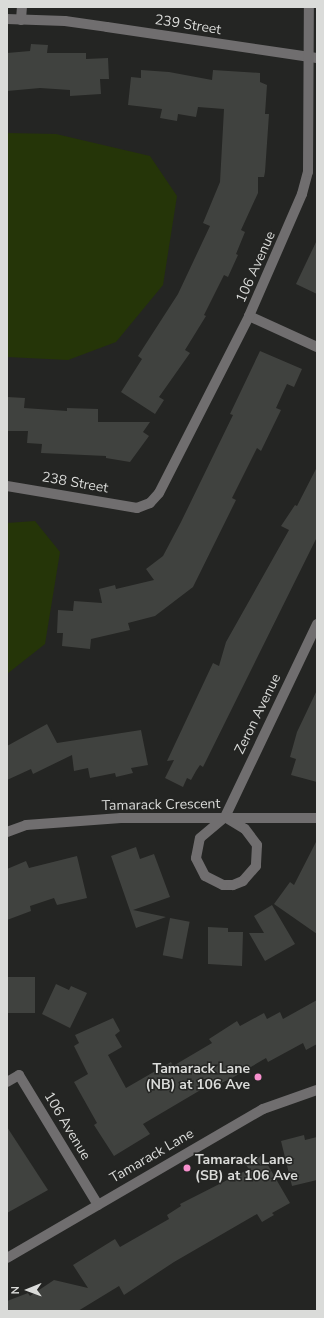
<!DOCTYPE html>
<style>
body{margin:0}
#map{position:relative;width:324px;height:1318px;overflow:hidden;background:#242523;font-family:"Nunito Sans",sans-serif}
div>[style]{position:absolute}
.green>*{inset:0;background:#253508}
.building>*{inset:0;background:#40423f;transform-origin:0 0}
.minor>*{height:10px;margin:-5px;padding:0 5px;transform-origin:5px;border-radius:5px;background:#706e6f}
.dots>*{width:11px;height:11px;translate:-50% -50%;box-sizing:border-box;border:2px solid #242523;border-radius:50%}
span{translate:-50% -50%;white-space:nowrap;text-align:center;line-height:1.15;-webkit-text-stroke:3px #242523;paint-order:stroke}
.street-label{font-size:14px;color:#dadbd9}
.poi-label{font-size:14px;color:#dadbd9;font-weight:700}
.right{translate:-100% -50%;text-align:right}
.left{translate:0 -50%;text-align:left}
.frame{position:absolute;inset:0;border:8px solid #dadbd9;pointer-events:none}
.north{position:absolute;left:8px;top:1270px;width:40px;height:40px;-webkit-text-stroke:3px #242523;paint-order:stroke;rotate:269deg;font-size:11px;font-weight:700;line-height:16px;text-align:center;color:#dadbd9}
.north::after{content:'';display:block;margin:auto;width:14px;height:18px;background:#dadbd9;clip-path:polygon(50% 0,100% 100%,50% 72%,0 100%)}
</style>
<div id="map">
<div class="green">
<div style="clip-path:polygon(7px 133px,56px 134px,150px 156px,177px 196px,163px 285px,116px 342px,68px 360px,7px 357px)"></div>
<div style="clip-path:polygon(35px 521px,60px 552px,45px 644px,7px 674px,7px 523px)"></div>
</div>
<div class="building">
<div style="clip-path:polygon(31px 44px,48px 45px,47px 53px,86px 53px,86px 59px,108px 58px,109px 79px,100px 79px,101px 94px,70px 96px,70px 90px,40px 88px,7px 91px,7px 53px,30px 51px)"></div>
<div style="clip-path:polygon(141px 70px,169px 72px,212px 80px,213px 70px,260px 73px,260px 82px,267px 85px,265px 114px,269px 114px,265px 172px,264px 177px,258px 177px,258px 193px,241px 230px,245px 232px,236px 254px,238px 255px,228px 277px,224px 275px,204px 315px,206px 316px,185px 350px,190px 353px,159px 397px,164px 400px,155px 414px,121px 392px,142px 359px,138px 356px,178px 294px,210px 226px,203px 223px,220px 182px,224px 109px,198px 107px,196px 117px,178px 114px,177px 121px,160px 118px,162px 109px,128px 105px,131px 77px,141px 78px)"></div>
<div style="clip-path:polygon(317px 240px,317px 294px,296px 284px)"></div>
<div style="clip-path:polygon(260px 351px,302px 369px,294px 387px,287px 384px,276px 408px,281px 410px,261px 451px,257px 448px,232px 498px,236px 500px,193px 587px,155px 616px,128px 623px,130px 630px,91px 639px,90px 649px,62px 646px,63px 633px,57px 633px,58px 610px,73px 611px,74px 601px,102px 603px,99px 589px,115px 585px,116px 589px,154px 580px,146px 569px,163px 556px,181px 522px,233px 415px,230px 414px)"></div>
<div style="clip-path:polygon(7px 397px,25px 398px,24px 408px,67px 411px,67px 408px,98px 409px,98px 422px,150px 422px,143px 432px,149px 436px,130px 462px,106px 458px,106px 456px,41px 453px,42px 444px,27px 443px,28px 431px,7px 431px)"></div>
<div style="clip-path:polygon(317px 467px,317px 537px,203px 767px,200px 765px,196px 771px,191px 780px,187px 778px,183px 787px,165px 778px,174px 760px,167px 761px,213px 663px,219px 666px,226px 642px,289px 530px,281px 526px,295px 505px,297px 506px)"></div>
<div style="clip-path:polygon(317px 690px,317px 782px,291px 775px,296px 759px,290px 757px,297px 732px)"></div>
<div style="clip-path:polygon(47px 724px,57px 743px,141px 730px,148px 765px,131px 768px,133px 773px,116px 777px,115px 773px,90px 778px,88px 768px,74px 771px,72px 755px,33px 774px,31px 769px,7px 780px,7px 746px)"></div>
<div style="clip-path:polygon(317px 840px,317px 934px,274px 904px,290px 882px,294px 885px)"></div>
<div style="clip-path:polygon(136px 847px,140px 859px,154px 854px,170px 897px,133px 910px,166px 917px,136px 928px,111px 856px)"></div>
<div style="clip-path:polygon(77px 856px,87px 898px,57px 905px,54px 898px,30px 906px,31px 911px,7px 920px,7px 869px,26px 861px,29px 868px)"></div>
<div style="clip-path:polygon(272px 905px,295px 944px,265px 961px,249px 933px,264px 933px,254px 916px)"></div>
<div style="left:170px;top:918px;width:20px;height:38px;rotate:11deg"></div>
<div style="clip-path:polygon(208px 927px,228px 928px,228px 932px,243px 932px,242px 966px,208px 964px)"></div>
<div style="left:7px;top:977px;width:28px;height:36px"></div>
<div style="clip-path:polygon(56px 984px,69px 990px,71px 986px,87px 993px,70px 1028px,42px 1014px)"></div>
<div style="clip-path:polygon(317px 1000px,317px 1044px,306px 1050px,303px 1043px,268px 1062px,266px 1058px,232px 1078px,210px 1088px,209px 1085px,143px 1124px,150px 1134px,114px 1156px,94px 1125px,97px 1123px,74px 1082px,88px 1074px,74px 1046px,79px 1043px,75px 1035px,113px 1018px,120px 1031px,115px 1035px,122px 1047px,108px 1055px,126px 1088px,171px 1062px,173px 1066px,212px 1043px,209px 1039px,237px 1021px,240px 1026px,264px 1013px,267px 1019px,280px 1012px,283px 1019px)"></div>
<div style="clip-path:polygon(7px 1127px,48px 1190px,7px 1213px)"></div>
<div style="clip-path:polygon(304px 1135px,305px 1140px,317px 1137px,317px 1180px,292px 1186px,281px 1141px)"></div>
<div style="clip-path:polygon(262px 1155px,290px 1203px,272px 1213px,274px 1215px,262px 1222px,257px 1214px,174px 1262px,124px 1295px,119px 1286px,78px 1311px,7px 1311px,7px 1301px,28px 1293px,30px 1296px,54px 1280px,88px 1288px,73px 1265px,115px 1239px,120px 1247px,169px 1219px,167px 1215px,181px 1206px,180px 1204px,249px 1169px,246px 1165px)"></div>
</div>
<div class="minor">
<div style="left:7px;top:19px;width:58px;rotate:2deg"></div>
<div style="left:65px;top:21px;width:42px;rotate:8.1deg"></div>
<div style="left:107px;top:27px;width:212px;rotate:8.4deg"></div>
<div style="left:21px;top:20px;width:13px;rotate:-86deg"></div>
<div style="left:249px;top:316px;width:75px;rotate:24.5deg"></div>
<div style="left:7px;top:486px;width:132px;rotate:9.6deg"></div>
<div style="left:137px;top:508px;width:14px;rotate:-21deg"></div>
<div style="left:150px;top:503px;width:13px;rotate:-48deg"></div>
<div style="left:159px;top:493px;width:199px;rotate:-63deg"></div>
<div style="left:249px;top:316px;width:133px;rotate:-66.5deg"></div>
<div style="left:302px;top:194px;width:23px;rotate:-75deg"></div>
<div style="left:308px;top:172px;width:165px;rotate:-89.7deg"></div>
<div style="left:225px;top:817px;width:214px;rotate:-64.5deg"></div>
<div style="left:225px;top:817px;width:23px;rotate:31deg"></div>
<div style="left:245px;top:829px;width:20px;rotate:53deg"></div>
<div style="left:257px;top:845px;width:21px;rotate:93deg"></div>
<div style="left:256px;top:866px;width:20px;rotate:131deg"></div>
<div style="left:243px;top:881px;width:11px;rotate:158deg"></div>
<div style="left:233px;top:885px;width:10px;rotate:180deg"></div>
<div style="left:223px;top:885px;width:20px;rotate:-153deg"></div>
<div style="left:205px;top:876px;width:20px;rotate:-117deg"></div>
<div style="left:196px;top:858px;width:20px;rotate:-79deg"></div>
<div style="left:200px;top:838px;width:33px;rotate:-40deg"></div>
<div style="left:7px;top:832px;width:20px;rotate:-20deg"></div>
<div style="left:26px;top:825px;width:95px;rotate:-4.2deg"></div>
<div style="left:121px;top:818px;width:196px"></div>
<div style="left:7px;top:1082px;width:14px;rotate:-30deg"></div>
<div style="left:19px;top:1075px;width:152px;rotate:58.7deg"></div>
<div style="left:7px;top:1258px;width:296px;rotate:-30.2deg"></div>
<div style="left:263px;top:1109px;width:57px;rotate:-19.4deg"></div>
</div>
<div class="dots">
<div style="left:258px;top:1077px;background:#f790cd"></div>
<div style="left:187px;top:1168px;background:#f790cd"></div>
</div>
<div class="street-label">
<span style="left:188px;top:25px;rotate:9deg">239 Street</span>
<span style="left:256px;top:267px;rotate:-66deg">106 Avenue</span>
<span style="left:75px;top:483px;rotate:10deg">238 Street</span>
<span style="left:258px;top:714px;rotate:-64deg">Zeron Avenue</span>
<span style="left:161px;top:805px;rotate:-1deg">Tamarack Crescent</span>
<span style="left:67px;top:1126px;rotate:59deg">106 Avenue</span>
<span style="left:152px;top:1156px;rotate:-30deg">Tamarack Lane</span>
</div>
<div class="poi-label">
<span class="right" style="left:250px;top:1077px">Tamarack Lane<br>(NB) at 106 Ave</span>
<span class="left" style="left:195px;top:1168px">Tamarack Lane<br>(SB) at 106 Ave</span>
</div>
<div class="frame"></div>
<div class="north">N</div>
</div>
